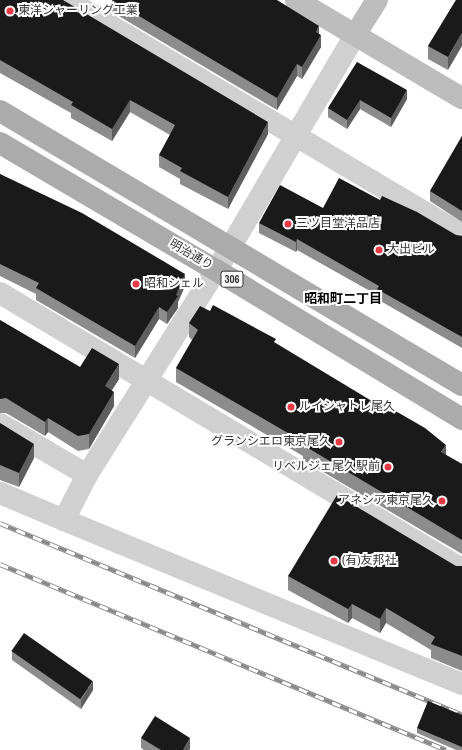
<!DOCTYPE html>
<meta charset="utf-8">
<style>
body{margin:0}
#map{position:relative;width:462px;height:750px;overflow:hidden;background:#fff;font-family:"Archivo Narrow","Noto Sans JP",sans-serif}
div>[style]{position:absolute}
.street>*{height:22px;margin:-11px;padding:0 11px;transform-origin:11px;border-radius:11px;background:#d0d0d0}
.secondary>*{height:22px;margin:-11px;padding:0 11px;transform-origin:11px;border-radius:11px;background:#bdbdbd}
.primary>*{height:22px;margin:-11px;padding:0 11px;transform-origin:11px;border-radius:11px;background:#ababab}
.rail>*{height:4.5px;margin-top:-2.25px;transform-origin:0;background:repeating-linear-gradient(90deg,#fff 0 9px,#888 0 18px);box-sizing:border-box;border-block:1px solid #888}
.wall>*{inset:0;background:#8c8c8c}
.shaded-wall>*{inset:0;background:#5f5f5f}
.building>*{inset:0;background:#1a1a1a;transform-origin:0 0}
.dots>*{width:11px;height:11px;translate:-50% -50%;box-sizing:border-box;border:2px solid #fff;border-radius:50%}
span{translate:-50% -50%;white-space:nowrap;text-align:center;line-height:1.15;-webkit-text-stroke:4px #fff;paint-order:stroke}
.shield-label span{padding:1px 3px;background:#fff;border:1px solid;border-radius:3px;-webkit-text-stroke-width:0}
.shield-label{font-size:11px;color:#333;font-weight:700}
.poi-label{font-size:12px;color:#333}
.left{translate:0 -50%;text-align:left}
.right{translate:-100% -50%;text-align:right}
.street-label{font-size:12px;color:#333}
.neighbourhood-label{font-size:13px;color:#000;font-weight:700}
</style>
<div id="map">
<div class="street">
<div style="left:67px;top:0;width:460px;rotate:30.7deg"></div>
<div style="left:0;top:293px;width:538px;rotate:30.85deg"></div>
<div style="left:0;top:424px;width:101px;rotate:30.4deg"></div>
<div style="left:0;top:493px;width:69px;rotate:22.9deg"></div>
<div style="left:64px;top:520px;width:51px;rotate:-62.9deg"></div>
<div style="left:87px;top:475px;width:268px;rotate:-57.8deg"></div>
<div style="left:230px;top:248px;width:247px;rotate:-59.6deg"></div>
<div style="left:64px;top:520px;width:430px;rotate:22.4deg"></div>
</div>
<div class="secondary">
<div style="left:296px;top:0;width:193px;rotate:30.6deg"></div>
<div style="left:355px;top:35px;width:41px;rotate:-57.8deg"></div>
</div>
<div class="primary">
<div style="left:0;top:111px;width:537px;rotate:30.67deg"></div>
<div style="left:0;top:143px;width:251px;rotate:30.5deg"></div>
<div style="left:216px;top:270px;width:288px;rotate:31.2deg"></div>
</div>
<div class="rail">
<div style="left:0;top:523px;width:500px;rotate:22.5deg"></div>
<div style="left:0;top:564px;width:483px;rotate:22.6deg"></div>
</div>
<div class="wall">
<div style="clip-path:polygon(0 0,268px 134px,228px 209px,180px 184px,180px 179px,159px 167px,159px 155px,170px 135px,130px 112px,112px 141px,71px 118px,71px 113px,0 73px)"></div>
<div style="clip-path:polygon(112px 0,319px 34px,321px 47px,302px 79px,297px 76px,277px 110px,112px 12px)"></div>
<div style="clip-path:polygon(456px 0,448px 70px,428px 59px,428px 46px)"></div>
<div style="clip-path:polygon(357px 62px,407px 99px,391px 127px,360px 109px,347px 129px,328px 117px,328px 108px)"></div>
<div style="clip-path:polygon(462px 136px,462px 222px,430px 201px,430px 191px)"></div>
<div style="clip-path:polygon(0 174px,185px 286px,178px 302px,178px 308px,167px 324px,159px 319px,135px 358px,36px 300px,36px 294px,0 276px)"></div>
<div style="clip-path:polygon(380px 200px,456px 235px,462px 236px,462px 348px,377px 299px,377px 295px,297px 250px,296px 252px,259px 233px,259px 223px,323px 208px)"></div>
<div style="clip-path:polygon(210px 311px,276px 344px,446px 455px,462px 464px,462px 554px,303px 460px,303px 456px,176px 382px,176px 368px,192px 340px,189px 337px,189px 323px)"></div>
<div style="clip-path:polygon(0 320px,80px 367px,119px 379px,112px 390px,114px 406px,89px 449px,78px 451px,48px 432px,45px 436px,6px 413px,0 413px)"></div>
<div style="clip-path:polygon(0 423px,34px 458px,19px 487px,0 480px)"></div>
<div style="clip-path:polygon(456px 566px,462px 566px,462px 671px,431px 658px,431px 650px,386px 623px,380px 633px,352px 618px,348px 623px,288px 590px,288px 576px)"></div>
<div style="clip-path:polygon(12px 651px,93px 690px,81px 709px,12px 660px)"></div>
<div style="clip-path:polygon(462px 715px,462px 750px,456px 750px,417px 733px,417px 728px)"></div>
<div style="clip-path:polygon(141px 738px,190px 749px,189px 750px,144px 750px,141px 748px)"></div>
</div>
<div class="shaded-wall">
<div style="clip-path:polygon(319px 26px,319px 38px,316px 32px)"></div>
<div style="clip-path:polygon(462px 33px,462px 46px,448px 70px,448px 57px)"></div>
<div style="clip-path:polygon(321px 35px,321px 47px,302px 79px,302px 67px)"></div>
<div style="clip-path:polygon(297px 64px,297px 76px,277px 110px,277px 98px)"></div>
<div style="clip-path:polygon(407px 90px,407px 99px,391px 127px,391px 118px)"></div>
<div style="clip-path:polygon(130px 100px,130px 112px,112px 141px,112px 129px)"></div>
<div style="clip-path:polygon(360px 100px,360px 109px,347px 129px,347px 120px)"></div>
<div style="clip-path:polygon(268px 122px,268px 134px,228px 209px,228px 197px)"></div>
<div style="clip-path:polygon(297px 239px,297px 250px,296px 252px,296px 242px)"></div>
<div style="clip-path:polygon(185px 274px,185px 286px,178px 302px,178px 308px,167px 324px,167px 312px)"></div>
<div style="clip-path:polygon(159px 307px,159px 319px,135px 358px,135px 346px)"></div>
<div style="clip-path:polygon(119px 364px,119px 379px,105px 401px,105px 386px)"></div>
<div style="clip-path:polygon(114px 392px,114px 406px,89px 449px,89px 434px)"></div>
<div style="clip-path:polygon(48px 418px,48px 432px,45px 436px,45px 422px)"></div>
<div style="clip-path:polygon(34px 444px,34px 458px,19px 487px,19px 473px)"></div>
<div style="clip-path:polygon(446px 445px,446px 459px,441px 452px)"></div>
<div style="clip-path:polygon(352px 604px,352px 618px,348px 623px,348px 609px)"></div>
<div style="clip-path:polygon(386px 608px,386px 623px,380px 633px,380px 619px)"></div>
<div style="clip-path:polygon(93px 681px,93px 690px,81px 709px,81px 700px)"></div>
<div style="clip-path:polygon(190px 738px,190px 749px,189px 750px,183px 750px)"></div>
</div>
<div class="building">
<div style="clip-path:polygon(0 0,63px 0,268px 122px,228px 197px,180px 171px,182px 168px,159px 155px,175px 125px,130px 100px,112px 129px,71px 105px,73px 102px,0 60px)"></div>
<div style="clip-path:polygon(112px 0,277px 0,319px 26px,316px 32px,321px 35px,302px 67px,297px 64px,277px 98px)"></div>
<div style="clip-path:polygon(456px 0,462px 0,462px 33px,448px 57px,428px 46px)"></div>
<div style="clip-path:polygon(357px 62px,407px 90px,391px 118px,360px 100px,347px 120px,328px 108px)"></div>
<div style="clip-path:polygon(462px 136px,462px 211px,430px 191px)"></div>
<div style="clip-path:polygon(0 174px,82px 213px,185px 274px,176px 295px,178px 296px,167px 312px,159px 307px,135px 346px,36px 288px,39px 283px,0 264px)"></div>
<div style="clip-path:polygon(339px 178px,380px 200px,382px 196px,417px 212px,456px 235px,462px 236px,462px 337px,377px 289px,379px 286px,297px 239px,296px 242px,259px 223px,280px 185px,323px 208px)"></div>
<div style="clip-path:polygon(213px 305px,276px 339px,274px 342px,390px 412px,392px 409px,425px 428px,446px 445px,441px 452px,462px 464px,462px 540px,303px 445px,305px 443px,176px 368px,198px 330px,189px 323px,200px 306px,210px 311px)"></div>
<div style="clip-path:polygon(0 320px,80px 367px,92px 348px,119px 364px,105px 386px,114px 392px,89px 434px,78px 436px,48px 418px,45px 422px,6px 398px,0 399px)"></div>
<div style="clip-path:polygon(0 423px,34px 444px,19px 473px,0 465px)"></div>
<div style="clip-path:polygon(337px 495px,456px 566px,462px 566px,462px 656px,431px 644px,435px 637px,386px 608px,380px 619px,352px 604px,348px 609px,288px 576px)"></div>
<div style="left:24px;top:633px;width:84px;height:22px;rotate:35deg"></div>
<div style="clip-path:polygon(428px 701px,462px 715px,462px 747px,417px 728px)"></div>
<div style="clip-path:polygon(155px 716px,190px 738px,183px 750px,161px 750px,141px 738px)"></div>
</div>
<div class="dots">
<div style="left:10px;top:11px;background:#e63946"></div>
<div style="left:288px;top:224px;background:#e63946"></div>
<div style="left:379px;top:250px;background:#e63946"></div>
<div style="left:136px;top:284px;background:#e63946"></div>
<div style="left:291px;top:407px;background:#e63946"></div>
<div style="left:339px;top:442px;background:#e63946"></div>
<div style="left:388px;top:467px;background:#e63946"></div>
<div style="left:442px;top:501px;background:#e63946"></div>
<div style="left:334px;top:561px;background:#e63946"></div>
</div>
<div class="shield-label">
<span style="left:232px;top:279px">306</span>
</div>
<div class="poi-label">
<span class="left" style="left:18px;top:11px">東洋シャーリング工業</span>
<span class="left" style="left:296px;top:224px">三ツ目堂洋品店</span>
<span class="left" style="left:387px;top:250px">大出ビル</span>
<span class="left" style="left:144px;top:284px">昭和シェル</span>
<span class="left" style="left:299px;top:407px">ルイシャトレ尾久</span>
<span class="right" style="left:331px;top:442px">グランシエロ東京尾久</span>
<span class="right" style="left:380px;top:467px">リベルジェ尾久駅前</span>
<span class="right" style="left:434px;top:501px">アネシア東京尾久</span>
<span class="left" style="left:342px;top:561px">(有)友邦社</span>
</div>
<div class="street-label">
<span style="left:191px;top:255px;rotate:30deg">明治通り</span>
</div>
<div class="neighbourhood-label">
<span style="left:343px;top:299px">昭和町二丁目</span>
</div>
</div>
